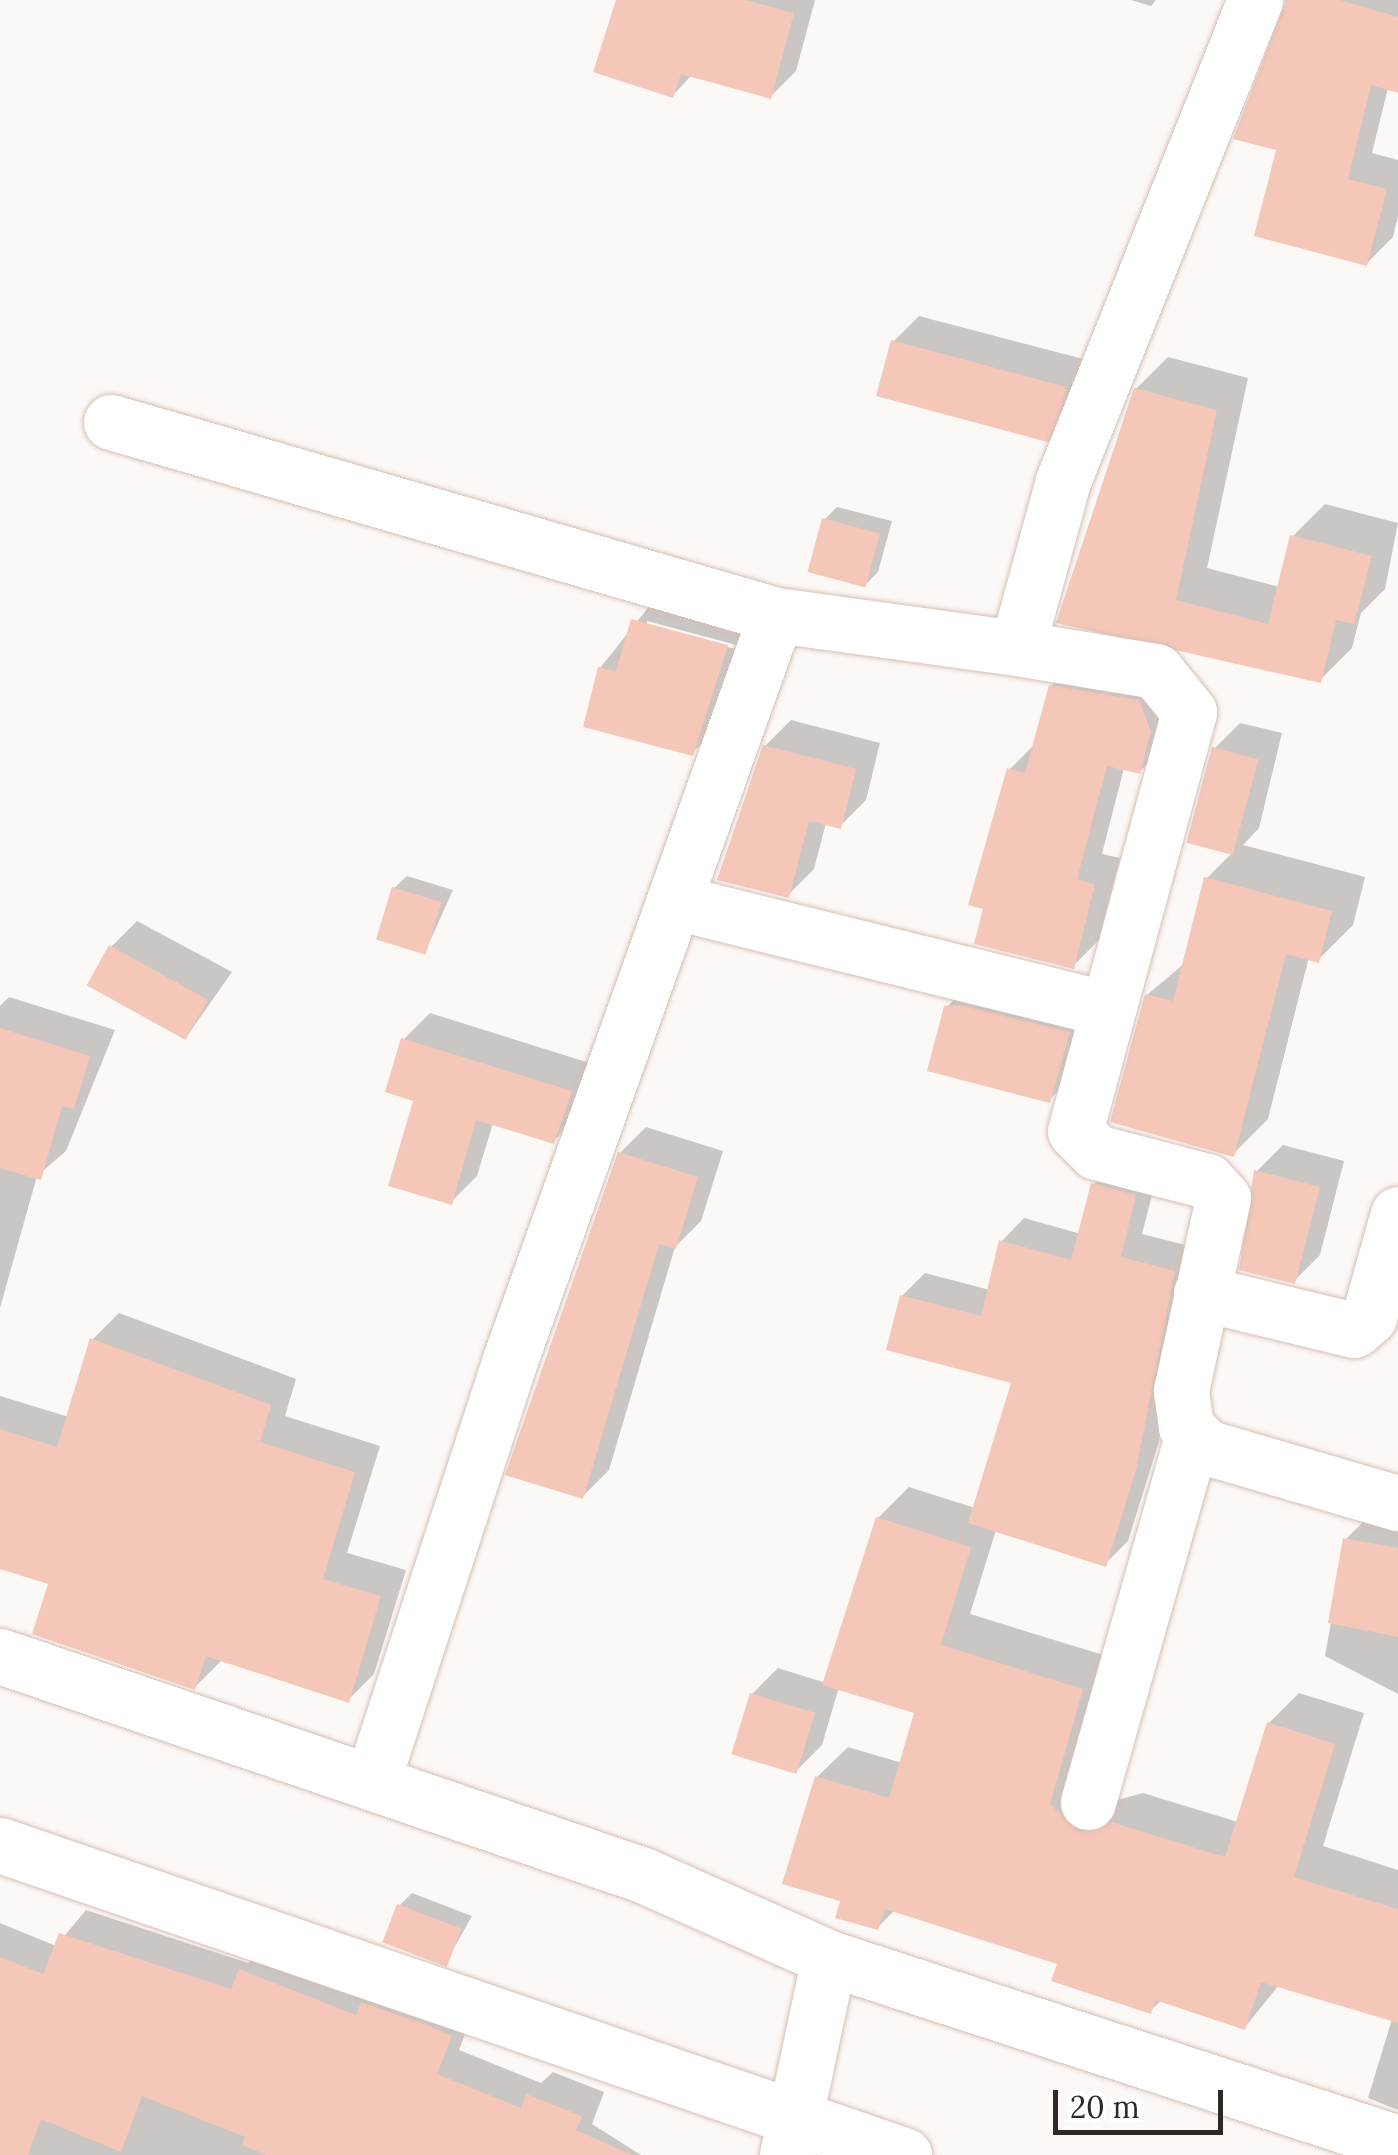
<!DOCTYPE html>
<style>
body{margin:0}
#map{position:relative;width:1398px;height:2155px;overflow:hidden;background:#fcf8f6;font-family:Lora,serif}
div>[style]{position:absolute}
.shadow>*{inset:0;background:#0003}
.building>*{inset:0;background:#f4c7b9;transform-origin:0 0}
.roads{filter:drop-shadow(0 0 2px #d4bfb5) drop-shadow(0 0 2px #d4bfb5)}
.minor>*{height:55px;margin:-27.5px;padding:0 27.5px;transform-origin:27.5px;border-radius:27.5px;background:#fff}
span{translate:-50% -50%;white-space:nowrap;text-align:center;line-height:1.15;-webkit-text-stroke:10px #fff;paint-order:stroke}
.scale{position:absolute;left:1053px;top:2090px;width:170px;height:45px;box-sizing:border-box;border:5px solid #2f2824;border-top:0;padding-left:12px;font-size:30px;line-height:35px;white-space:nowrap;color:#2f2824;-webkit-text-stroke:8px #fff;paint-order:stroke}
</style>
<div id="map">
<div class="shadow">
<div style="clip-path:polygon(619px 0,815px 0,796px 71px,770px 97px,693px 74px,673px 95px)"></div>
<div style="clip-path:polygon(1131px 0,1156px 0,1151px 6px)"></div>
<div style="clip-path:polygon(1285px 0,1398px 0,1398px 90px,1388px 88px,1372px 153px,1398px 160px,1398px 216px,1393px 237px,1367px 263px,1279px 149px)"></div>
<div style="clip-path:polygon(919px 316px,1091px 361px,1071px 410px,1045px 437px,893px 342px)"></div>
<div style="clip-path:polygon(1168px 357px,1248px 378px,1207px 568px,1280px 587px,1293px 536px,1325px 504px,1398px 523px,1385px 589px,1361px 613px,1352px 648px,1320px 680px,1060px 621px,1136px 389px)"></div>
<div style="clip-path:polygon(837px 507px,892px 521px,878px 572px,865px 585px,824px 520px)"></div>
<div style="clip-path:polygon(evenodd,659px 594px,752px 619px,718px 727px,692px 753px,600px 668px,659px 594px,647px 621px,740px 646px,739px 650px,647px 626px,647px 621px)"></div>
<div style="clip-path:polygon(1077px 660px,1174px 685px,1165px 746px,1139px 772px,1124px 768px,1102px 854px,1120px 858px,1099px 940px,1073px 966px,1009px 770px,1036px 743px,1051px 686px)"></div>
<div style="clip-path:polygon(791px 720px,880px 743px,866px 800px,840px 826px,826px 823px,814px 869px,788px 895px,765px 746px)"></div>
<div style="clip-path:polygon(1240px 723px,1282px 733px,1259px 828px,1243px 845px,1365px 877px,1353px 925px,1318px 960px,1309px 957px,1268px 1119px,1233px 1154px,1147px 995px,1186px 962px,1206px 879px,1232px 853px,1214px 749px)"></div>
<div style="clip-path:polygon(407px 876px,453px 890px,425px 952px,394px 888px)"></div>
<div style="clip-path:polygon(137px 921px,232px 972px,187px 1036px,111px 947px)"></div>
<div style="clip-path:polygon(972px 981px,1094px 1006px,1076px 1074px,1049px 1100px,946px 1008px)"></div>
<div style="clip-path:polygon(9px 997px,115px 1030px,66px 1151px,37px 1176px,0 1308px,0 1006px)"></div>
<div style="clip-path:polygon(430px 1013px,596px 1065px,579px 1115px,553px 1142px,493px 1123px,477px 1176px,451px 1202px,404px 1039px)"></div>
<div style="clip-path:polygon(646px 1127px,723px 1151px,701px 1221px,675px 1247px,609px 1470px,583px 1496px,620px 1153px)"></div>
<div style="clip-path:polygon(1283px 1145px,1344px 1161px,1320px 1255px,1294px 1281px,1257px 1171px)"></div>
<div style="clip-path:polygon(1116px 1162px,1158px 1172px,1142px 1234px,1197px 1248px,1158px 1445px,1128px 1541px,1105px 1564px,996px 1530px,970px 1614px,1113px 1658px,1110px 1802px,1143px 1793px,1238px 1822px,1269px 1723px,1299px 1693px,1364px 1713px,1323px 1846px,1398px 1870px,1398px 2110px,1368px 2098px,1392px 2019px,1279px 1985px,1245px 2027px,1162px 2000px,1150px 2011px,1060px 1962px,895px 1910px,878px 1927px,843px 1900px,817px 1777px,848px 1747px,902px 1763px,918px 1711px,839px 1687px,822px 1745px,796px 1771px,752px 1694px,778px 1668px,826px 1683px,878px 1518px,909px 1487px,975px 1508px,1014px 1381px,902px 1296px,925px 1273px,990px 1290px,1002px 1241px,1024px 1218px,1081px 1234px,1094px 1184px)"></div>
<div style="clip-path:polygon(119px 1313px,296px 1379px,285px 1416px,380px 1446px,347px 1553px,406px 1570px,374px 1674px,348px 1700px,221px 1661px,195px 1687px,51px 1582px,0 1566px,0 1396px,69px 1417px,93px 1339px)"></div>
<div style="clip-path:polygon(1371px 1514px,1398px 1519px,1398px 1694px,1325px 1656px,1346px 1539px)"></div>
<div style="clip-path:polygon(412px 1893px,472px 1916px,446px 1962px,399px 1906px)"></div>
<div style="clip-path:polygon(86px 1910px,248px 1963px,266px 1946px,474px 2011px,459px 2050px,541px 2083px,553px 2072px,604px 2092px,592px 2124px,641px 2155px,0 2155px,0 1923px,56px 1946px)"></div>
</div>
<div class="building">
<div style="clip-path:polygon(616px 0,746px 0,794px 13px,771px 99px,681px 74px,673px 98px,593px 72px)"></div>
<div style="clip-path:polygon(1286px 0,1340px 0,1398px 17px,1398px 93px,1371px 85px,1348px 179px,1387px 189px,1367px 266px,1254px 236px,1276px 150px,1233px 139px)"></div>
<div style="left:891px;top:340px;width:182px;height:58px;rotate:15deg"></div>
<div style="clip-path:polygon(1134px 388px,1217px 410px,1176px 600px,1268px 624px,1290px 535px,1372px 556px,1354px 624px,1336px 620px,1321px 683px,1056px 623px)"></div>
<div style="left:822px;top:518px;width:60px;height:56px;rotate:15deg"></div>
<div style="clip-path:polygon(631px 619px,728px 645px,693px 756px,583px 727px,598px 667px,616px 671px)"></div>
<div style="clip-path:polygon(1049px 685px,1139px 700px,1151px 732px,1140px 774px,1107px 766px,1077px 879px,1095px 884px,1074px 969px,974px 944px,983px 909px,968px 905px,1007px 768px,1025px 773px)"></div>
<div style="clip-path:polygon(763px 745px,856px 769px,841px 829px,809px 821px,789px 898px,717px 880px)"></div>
<div style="left:1212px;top:747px;width:48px;height:99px;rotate:15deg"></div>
<div style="clip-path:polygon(1204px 877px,1332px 911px,1319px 963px,1286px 954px,1234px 1157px,1110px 1122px,1145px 994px,1173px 1001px)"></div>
<div style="left:392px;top:887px;width:52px;height:55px;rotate:17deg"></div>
<div style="left:109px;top:945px;width:113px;height:46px;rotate:29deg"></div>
<div style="clip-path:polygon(960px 1005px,1070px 1032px,1050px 1103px,927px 1071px,944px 1006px)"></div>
<div style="clip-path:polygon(0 1028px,90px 1056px,74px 1109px,62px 1106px,41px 1180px,0 1168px)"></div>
<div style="clip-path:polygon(401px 1038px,572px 1091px,554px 1144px,476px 1120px,452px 1205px,388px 1186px,413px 1101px,385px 1092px)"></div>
<div style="clip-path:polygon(618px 1152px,698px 1177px,676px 1249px,659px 1244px,583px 1499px,505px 1475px)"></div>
<div style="clip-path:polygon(1254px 1170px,1320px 1187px,1295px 1284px,1239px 1270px)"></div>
<div style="clip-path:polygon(1091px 1183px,1136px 1195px,1121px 1257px,1175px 1271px,1136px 1470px,1106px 1567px,968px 1523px,1011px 1383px,886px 1350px,900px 1295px,981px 1316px,999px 1240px,1071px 1260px)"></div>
<div style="clip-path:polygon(90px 1338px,271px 1405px,260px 1442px,355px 1472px,323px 1579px,381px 1596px,349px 1703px,206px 1656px,195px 1690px,32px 1634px,48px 1584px,0 1569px,0 1429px,57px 1447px)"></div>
<div style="clip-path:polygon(876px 1517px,971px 1547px,941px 1645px,1083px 1689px,1050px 1804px,1079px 1832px,1111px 1822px,1225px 1857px,1267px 1722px,1335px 1744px,1294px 1877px,1398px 1909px,1398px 2023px,1261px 1982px,1245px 2030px,1155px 2000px,1151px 2014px,1051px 1981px,1057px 1964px,885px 1909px,878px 1930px,835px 1918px,840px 1901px,782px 1884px,815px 1776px,889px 1798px,914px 1713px,822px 1685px)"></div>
<div style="clip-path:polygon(1343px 1538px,1398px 1548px,1398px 1637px,1328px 1623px)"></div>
<div style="left:750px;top:1693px;width:68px;height:64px;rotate:17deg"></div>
<div style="left:397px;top:1904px;width:69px;height:41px;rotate:21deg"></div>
<div style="clip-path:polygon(59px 1933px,231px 1989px,239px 1969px,356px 2015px,361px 2002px,425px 2024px,452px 2036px,437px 2074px,521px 2108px,526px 2094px,582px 2116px,576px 2130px,632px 2155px,266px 2155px,242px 2145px,245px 2137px,142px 2096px,121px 2152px,41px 2119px,28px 2155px,0 2155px,0 1957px,43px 1974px)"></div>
</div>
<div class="roads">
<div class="minor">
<div style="left:1255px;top:0;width:518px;rotate:111.76deg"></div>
<div style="left:1063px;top:481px;width:173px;rotate:105.4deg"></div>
<div style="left:1017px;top:648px;width:141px;rotate:9.4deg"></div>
<div style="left:1156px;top:671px;width:53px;rotate:51.2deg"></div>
<div style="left:1189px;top:712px;width:434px;rotate:105.2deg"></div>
<div style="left:1075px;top:1131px;width:30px;rotate:45deg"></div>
<div style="left:1096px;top:1152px;width:115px;rotate:14.6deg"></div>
<div style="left:1207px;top:1181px;width:23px;rotate:47deg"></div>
<div style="left:1223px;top:1198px;width:198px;rotate:102.3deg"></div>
<div style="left:1181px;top:1391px;width:36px;rotate:82deg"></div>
<div style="left:1186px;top:1427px;width:28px;rotate:45deg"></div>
<div style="left:1206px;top:1447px;width:200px;rotate:16.3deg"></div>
<div style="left:111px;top:422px;width:692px;rotate:16.18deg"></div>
<div style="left:679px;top:903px;width:441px;rotate:13.9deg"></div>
<div style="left:1201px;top:1293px;width:157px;rotate:13.6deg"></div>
<div style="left:1354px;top:1330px;width:20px;rotate:-41deg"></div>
<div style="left:1369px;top:1317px;width:107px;rotate:-74.3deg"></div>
<div style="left:0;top:1656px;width:679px;rotate:18.81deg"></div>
<div style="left:643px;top:1875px;width:204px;rotate:24deg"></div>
<div style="left:829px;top:1958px;width:598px;rotate:18.01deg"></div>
<div style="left:373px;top:1779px;width:441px;rotate:-71.9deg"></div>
<div style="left:510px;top:1360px;width:791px;rotate:-70.35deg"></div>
<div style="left:776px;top:615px;width:243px;rotate:7.8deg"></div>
<div style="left:1088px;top:1802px;width:380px;rotate:-74.1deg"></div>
<div style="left:0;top:1845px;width:956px;rotate:18.93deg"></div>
<div style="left:787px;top:2155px;width:201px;rotate:-78deg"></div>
</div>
</div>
<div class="scale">20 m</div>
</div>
